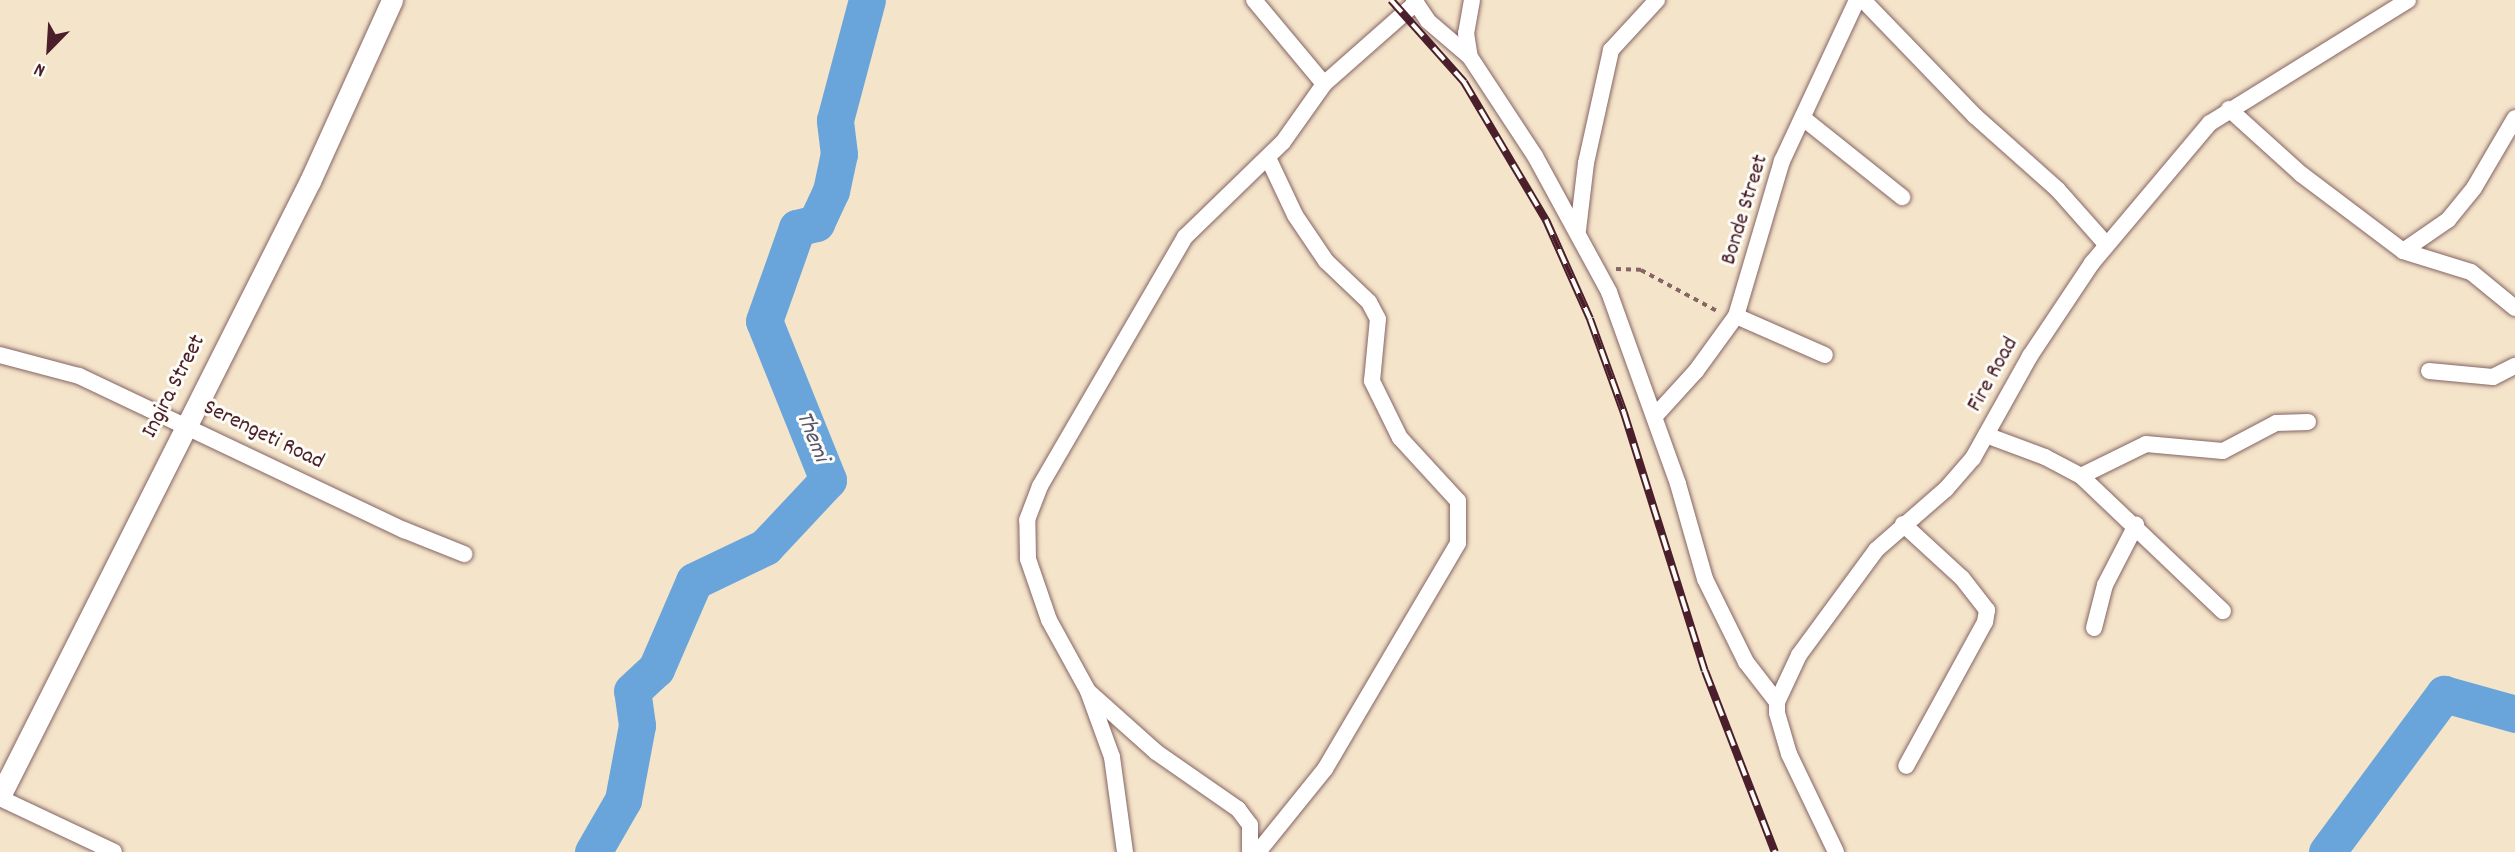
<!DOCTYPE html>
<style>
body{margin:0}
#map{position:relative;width:2515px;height:852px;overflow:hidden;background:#f4e4ca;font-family:Dekko,sans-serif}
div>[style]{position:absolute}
.river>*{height:37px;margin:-18.5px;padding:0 18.5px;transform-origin:18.5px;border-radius:18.5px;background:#69a5da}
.path>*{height:3.5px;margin-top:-1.75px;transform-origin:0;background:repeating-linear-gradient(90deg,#866463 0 5px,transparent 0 10px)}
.roads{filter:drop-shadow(0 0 2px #866463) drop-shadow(0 0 2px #866463)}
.minor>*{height:16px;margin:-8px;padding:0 8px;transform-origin:8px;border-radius:8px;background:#fff}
.tertiary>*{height:21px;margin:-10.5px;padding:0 10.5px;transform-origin:10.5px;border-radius:10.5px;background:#fff}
.rail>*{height:8px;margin-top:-4px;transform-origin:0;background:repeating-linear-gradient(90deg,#fdfcf7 0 16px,#4a1f2b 0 32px);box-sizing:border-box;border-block:2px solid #4a1f2b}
span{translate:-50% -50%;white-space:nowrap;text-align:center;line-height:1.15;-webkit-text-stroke:6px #fdfcf7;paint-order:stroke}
.street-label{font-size:23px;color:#4a1f2b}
.water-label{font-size:24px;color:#565571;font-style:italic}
.north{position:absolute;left:14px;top:14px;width:70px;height:70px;-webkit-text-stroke:5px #fdfcf7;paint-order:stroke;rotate:204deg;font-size:19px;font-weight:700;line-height:28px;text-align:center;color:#4a1f2b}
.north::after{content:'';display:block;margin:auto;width:24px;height:32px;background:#4a1f2b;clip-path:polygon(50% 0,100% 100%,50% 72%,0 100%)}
</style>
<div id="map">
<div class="river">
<div style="left:593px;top:852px;width:60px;rotate:-60deg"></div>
<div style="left:623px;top:800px;width:76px;rotate:-79.4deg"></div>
<div style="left:637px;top:725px;width:34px;rotate:-98deg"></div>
<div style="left:632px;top:691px;width:33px;rotate:-43deg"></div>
<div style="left:656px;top:669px;width:96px;rotate:-66.6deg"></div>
<div style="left:694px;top:581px;width:79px;rotate:-25.6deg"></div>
<div style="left:765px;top:547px;width:92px;rotate:-46.8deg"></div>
<div style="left:828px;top:480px;width:171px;rotate:-111.9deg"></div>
<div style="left:764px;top:321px;width:99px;rotate:-70.5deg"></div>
<div style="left:797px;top:228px;width:20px;rotate:-15deg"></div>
<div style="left:816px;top:223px;width:35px;rotate:-65deg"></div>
<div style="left:831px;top:191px;width:38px;rotate:-78deg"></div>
<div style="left:839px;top:154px;width:34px;rotate:-97deg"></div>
<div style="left:835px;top:120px;width:124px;rotate:-75.1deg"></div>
<div style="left:2327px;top:852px;width:197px;rotate:-53.5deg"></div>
<div style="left:2444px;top:694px;width:74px;rotate:15.7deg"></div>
</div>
<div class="path">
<div style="left:1616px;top:269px;width:25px;rotate:2deg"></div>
<div style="left:1641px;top:270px;width:89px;rotate:28.3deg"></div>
</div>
<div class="roads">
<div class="minor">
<div style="left:1254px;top:0;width:109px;rotate:50.2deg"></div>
<div style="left:1414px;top:0;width:25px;rotate:56deg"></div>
<div style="left:1428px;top:21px;width:55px;rotate:40.6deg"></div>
<div style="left:1472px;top:0;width:34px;rotate:100deg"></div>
<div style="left:1466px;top:33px;width:24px;rotate:81deg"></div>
<div style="left:1470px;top:57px;width:118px;rotate:56.7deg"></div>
<div style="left:1535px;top:156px;width:155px;rotate:61.4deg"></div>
<div style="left:1609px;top:292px;width:204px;rotate:70.2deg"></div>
<div style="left:1678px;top:484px;width:99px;rotate:74.1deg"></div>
<div style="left:1705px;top:579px;width:93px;rotate:63.7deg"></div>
<div style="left:1746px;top:662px;width:51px;rotate:52.2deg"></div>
<div style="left:1863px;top:0;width:161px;rotate:46deg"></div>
<div style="left:1975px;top:116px;width:111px;rotate:41.7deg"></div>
<div style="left:2058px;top:190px;width:72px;rotate:48.4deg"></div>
<div style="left:2229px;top:109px;width:97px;rotate:42.1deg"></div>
<div style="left:2301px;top:174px;width:128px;rotate:37deg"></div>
<div style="left:2403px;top:251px;width:71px;rotate:17.2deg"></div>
<div style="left:2471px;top:272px;width:57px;rotate:39.3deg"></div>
<div style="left:1803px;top:118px;width:127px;rotate:38.6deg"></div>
<div style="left:1578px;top:230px;width:67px;rotate:-83.2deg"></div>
<div style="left:1586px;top:163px;width:116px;rotate:-77.5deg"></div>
<div style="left:1611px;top:50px;width:68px;rotate:-47.4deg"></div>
<div style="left:2403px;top:251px;width:55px;rotate:-34.6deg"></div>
<div style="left:2448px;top:220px;width:41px;rotate:-50.9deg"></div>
<div style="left:2474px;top:188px;width:81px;rotate:-59.6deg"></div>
<div style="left:1736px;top:316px;width:97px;rotate:23.7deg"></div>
<div style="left:0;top:355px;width:82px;rotate:14.9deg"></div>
<div style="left:79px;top:376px;width:360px;rotate:25.4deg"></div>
<div style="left:404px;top:530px;width:65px;rotate:21.8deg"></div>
<div style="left:2429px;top:371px;width:64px;rotate:5.4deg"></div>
<div style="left:2493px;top:377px;width:25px;rotate:-27deg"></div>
<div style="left:1655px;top:416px;width:61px;rotate:-47.7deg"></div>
<div style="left:1696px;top:371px;width:68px;rotate:-54deg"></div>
<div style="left:1736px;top:316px;width:162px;rotate:-73.5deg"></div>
<div style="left:1782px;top:161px;width:178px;rotate:-65deg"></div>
<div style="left:1986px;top:435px;width:63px;rotate:20.4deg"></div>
<div style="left:2045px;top:457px;width:41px;rotate:27.8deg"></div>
<div style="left:2081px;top:476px;width:196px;rotate:43.6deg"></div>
<div style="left:2081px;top:476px;width:72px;rotate:-26.2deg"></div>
<div style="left:2146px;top:444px;width:77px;rotate:5.2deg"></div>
<div style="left:2223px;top:451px;width:60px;rotate:-27.8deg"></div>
<div style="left:2276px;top:423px;width:32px;rotate:-2deg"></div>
<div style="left:1903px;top:524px;width:80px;rotate:42.5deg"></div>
<div style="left:1962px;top:578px;width:41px;rotate:52deg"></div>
<div style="left:1987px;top:610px;width:12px;rotate:99deg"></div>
<div style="left:1985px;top:622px;width:164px;rotate:118.7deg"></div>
<div style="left:2094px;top:628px;width:44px;rotate:-75.7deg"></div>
<div style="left:2105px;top:585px;width:68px;rotate:-62.7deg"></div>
<div style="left:1090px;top:693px;width:89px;rotate:41.8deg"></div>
<div style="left:1156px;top:752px;width:100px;rotate:34.8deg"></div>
<div style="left:1238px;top:809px;width:20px;rotate:53deg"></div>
<div style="left:1250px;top:825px;width:27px;rotate:90deg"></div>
<div style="left:0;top:798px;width:126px;rotate:25.3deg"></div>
<div style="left:1125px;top:852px;width:96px;rotate:-97.8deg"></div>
<div style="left:1112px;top:757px;width:70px;rotate:-110deg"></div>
<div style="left:1088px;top:691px;width:81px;rotate:-118.8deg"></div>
<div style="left:1049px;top:620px;width:65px;rotate:-109deg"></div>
<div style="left:1028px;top:559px;width:39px;rotate:-91deg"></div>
<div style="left:1027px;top:520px;width:36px;rotate:-69deg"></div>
<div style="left:1040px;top:486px;width:288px;rotate:-59.8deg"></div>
<div style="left:1185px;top:237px;width:136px;rotate:-44.1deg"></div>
<div style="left:1283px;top:142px;width:71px;rotate:-54.7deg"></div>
<div style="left:1324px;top:84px;width:123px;rotate:-41.4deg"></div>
<div style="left:1258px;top:852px;width:107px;rotate:-51.1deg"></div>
<div style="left:1325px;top:769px;width:262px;rotate:-59.5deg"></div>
<div style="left:1458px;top:543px;width:42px;rotate:-90deg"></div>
<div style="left:1458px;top:501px;width:86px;rotate:-132.6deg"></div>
<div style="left:1400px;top:438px;width:64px;rotate:-116.2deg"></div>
<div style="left:1372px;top:381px;width:62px;rotate:-84.5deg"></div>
<div style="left:1378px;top:319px;width:19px;rotate:-118deg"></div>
<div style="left:1369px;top:302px;width:59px;rotate:-136.4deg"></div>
<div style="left:1326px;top:261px;width:55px;rotate:-124deg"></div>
<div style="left:1295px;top:215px;width:63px;rotate:-115.3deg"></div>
<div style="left:1836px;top:852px;width:109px;rotate:-115.6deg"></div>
<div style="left:1789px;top:754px;width:43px;rotate:-106.3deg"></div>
<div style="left:1777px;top:713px;width:11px;rotate:-90deg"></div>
<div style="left:1777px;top:702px;width:52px;rotate:-64.9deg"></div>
<div style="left:1799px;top:655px;width:130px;rotate:-53.7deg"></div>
<div style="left:1876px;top:550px;width:93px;rotate:-41.1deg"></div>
<div style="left:1946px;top:489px;width:41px;rotate:-48.9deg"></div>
<div style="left:1973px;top:458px;width:117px;rotate:-60.8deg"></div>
<div style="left:2030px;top:356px;width:112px;rotate:-56.3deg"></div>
<div style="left:2092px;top:263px;width:183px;rotate:-49.9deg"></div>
<div style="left:2210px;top:123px;width:233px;rotate:-31.8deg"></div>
</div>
<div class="tertiary">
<div style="left:0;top:796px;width:689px;rotate:-63.25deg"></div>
<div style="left:310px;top:181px;width:199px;rotate:-65.6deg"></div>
</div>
</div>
<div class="rail">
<div style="left:1391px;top:0;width:110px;rotate:48.3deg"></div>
<div style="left:1464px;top:82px;width:161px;rotate:59.3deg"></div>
<div style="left:1546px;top:220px;width:108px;rotate:66deg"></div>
<div style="left:1590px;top:319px;width:100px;rotate:70.1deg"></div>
<div style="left:1624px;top:413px;width:270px;rotate:72.6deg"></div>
<div style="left:1705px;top:671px;width:194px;rotate:68.9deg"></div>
</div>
<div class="street-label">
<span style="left:1746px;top:210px;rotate:-73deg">Bonde Street</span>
<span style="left:1994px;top:375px;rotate:-61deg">Fire Road</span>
<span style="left:175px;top:387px;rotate:-63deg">Ingira Street</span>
<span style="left:263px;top:436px;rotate:26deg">Serengeti Road</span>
</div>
<div class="water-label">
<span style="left:811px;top:437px;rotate:68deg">Themi</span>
</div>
<div class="north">N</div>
</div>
